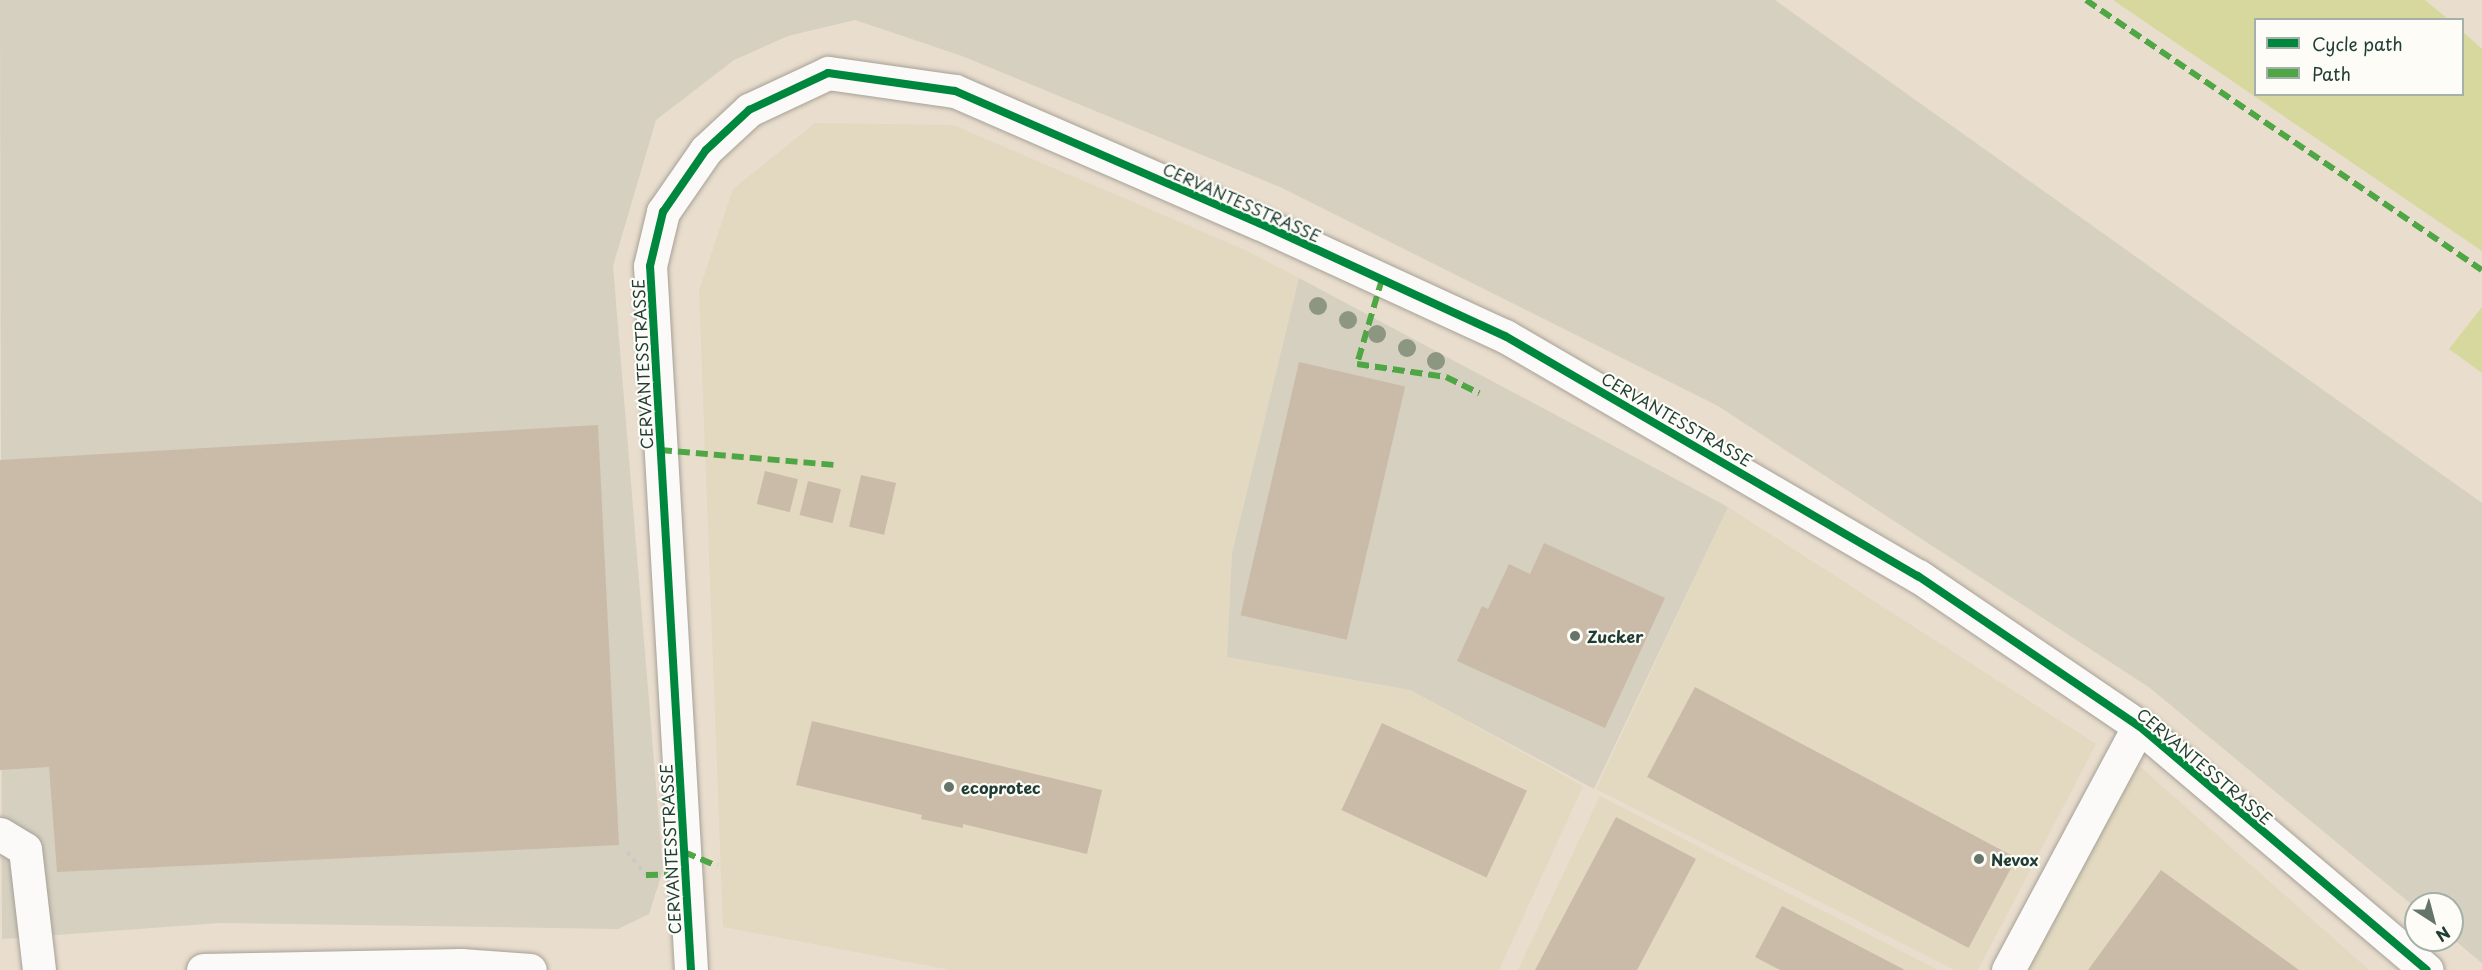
<!DOCTYPE html>
<style>
body{margin:0}
#map{position:relative;width:2482px;height:970px;overflow:hidden;background:#e9ddcd;font-family:"Playpen Sans",sans-serif}
div>[style]{position:absolute}
.built>*{inset:0;background:#e2d9c0}
.industrial>*{inset:0;background:#d6d0c1}
.green>*{inset:0;background:#d6d89d}
.building>*{inset:0;background:#cabba9;transform-origin:0 0}
.path>*{height:4px;margin-top:-2px;transform-origin:0;background:repeating-linear-gradient(90deg,#cac9c5 0 4.5px,transparent 0 9px)}
.roads{filter:drop-shadow(0 0 2px #a5a297) drop-shadow(0 0 2px #a5a297)}
.minor>*{height:33px;margin:-16.5px;padding:0 16.5px;transform-origin:16.5px;border-radius:16.5px;background:#fcfaf8}
.quiet>*{height:6px;margin-top:-3px;transform-origin:0;background:repeating-linear-gradient(90deg,#4fa644 0 12px,transparent 0 18px)}
.cycleway>*{height:8px;margin:-4px;padding:0 4px;transform-origin:4px;border-radius:4px;background:#00873e}
.trees>*{width:18px;height:18px;margin:-9px;border-radius:50%;background:#8d9680}
.dots>*{width:16px;height:16px;translate:-50% -50%;box-sizing:border-box;border:3px solid #fdfcf7;border-radius:50%}
span{translate:-50% -50%;white-space:nowrap;text-align:center;line-height:1.15;-webkit-text-stroke:4.5px #fdfcf7;paint-order:stroke}
.street-label{font-size:16px;color:#1f3d34}
.poi-label{font-size:16px;color:#1f3d34;font-weight:700}
.left{translate:0 -50%;text-align:left}
.legend{position:absolute;left:2254px;top:18px;width:210px;height:78px;box-sizing:border-box;background:#fdfcf7;border:2px solid #a4b0a9;margin:0;padding:8px 10px;list-style:none;font-size:18px;color:#1f3d34}
.legend li{display:flex;align-items:center;gap:12px;height:30px}
.legend b{width:30px;border:2px solid #a4b0a9}
.north{position:absolute;left:2404px;top:892px;width:60px;height:60px;box-sizing:border-box;background:#fdfcf7;border:2px solid #a4b0a9;border-radius:50%;rotate:144deg;font-size:16px;font-weight:700;line-height:24px;text-align:center;color:#1f3d34}
.north::after{content:'';display:block;margin:auto;width:21px;height:27px;background:#66756a;clip-path:polygon(50% 0,100% 100%,50% 72%,0 100%)}
</style>
<div id="map">
<div class="built">
<div style="clip-path:polygon(815px 123px,953px 125px,1245px 250px,1299px 278px,1232px 553px,1227px 657px,1410px 690px,1583px 786px,1499px 970px,951px 970px,723px 927px,699px 291px,733px 189px)"></div>
<div style="clip-path:polygon(1728px 507px,2096px 744px,1978px 970px,1955px 970px,1596px 789px)"></div>
<div style="clip-path:polygon(2137px 764px,2369px 970px,2025px 970px)"></div>
<div style="clip-path:polygon(1600px 796px,1938px 970px,1518px 970px)"></div>
</div>
<div class="industrial">
<div style="clip-path:polygon(0 0,1775px 0,2482px 503px,2482px 963px,2452px 938px,2452px 904px,2416px 904px,2416px 908px,2150px 688px,1718px 406px,1280px 187px,962px 56px,855px 20px,788px 36px,734px 60px,656px 120px,613px 266px,663px 870px,649px 914px,618px 929px,220px 923px,2px 939px)"></div>
<div style="clip-path:polygon(1299px 278px,1728px 507px,1594px 789px,1410px 690px,1227px 657px,1232px 553px)"></div>
</div>
<div class="green">
<div style="clip-path:polygon(2113px 0,2425px 0,2448px 19px,2256px 20px,2256px 94px,2462px 94px,2463px 32px,2482px 49px,2482px 251px)"></div>
<div style="clip-path:polygon(2482px 307px,2482px 373px,2449px 349px)"></div>
</div>
<div class="building">
<div style="left:1299px;top:362px;width:109px;height:260px;rotate:13deg"></div>
<div style="clip-path:polygon(598px 425px,619px 845px,57px 872px,49px 767px,0 770px,0 460px)"></div>
<div style="left:765px;top:471px;width:34px;height:34px;rotate:14deg"></div>
<div style="left:861px;top:475px;width:36px;height:53px;rotate:13deg"></div>
<div style="left:808px;top:481px;width:34px;height:35px;rotate:14deg"></div>
<div style="clip-path:polygon(1544px 543px,1665px 598px,1605px 728px,1457px 661px,1482px 606px,1488px 609px,1509px 564px,1530px 574px)"></div>
<div style="left:1695px;top:687px;width:364px;height:102px;rotate:28deg"></div>
<div style="clip-path:polygon(812px 721px,1102px 790px,1087px 854px,963px 824px,963px 828px,921px 819px,922px 815px,796px 785px)"></div>
<div style="left:1382px;top:723px;width:160px;height:96px;rotate:25deg"></div>
<div style="clip-path:polygon(1616px 817px,1696px 859px,1637px 970px,1535px 970px)"></div>
<div style="clip-path:polygon(2161px 870px,2299px 970px,2088px 970px)"></div>
<div style="clip-path:polygon(1782px 906px,1905px 970px,1780px 970px,1755px 957px)"></div>
</div>
<div class="path">
<div style="left:627px;top:852px;width:30px;rotate:50deg"></div>
</div>
<div class="roads">
<div class="minor">
<div style="left:0;top:834px;width:29px;rotate:31deg"></div>
<div style="left:25px;top:849px;width:122px;rotate:83.4deg"></div>
<div style="left:203px;top:970px;width:258px;rotate:-1.1deg"></div>
<div style="left:461px;top:965px;width:69px;rotate:4.1deg"></div>
<div style="left:691px;top:970px;width:705px;rotate:-93.33deg"></div>
<div style="left:650px;top:266px;width:56px;rotate:-76.5deg"></div>
<div style="left:663px;top:212px;width:75px;rotate:-55.3deg"></div>
<div style="left:706px;top:150px;width:59px;rotate:-42.9deg"></div>
<div style="left:749px;top:110px;width:87px;rotate:-25.1deg"></div>
<div style="left:828px;top:73px;width:128px;rotate:8.1deg"></div>
<div style="left:955px;top:91px;width:331px;rotate:23.5deg"></div>
<div style="left:1259px;top:223px;width:271px;rotate:24.7deg"></div>
<div style="left:1505px;top:336px;width:478px;rotate:30.2deg"></div>
<div style="left:1918px;top:576px;width:267px;rotate:34.2deg"></div>
<div style="left:2139px;top:726px;width:377px;rotate:40.3deg"></div>
<div style="left:2008px;top:970px;width:277px;rotate:-61.8deg"></div>
</div>
</div>
<div class="quiet">
<div style="left:2086px;top:0;width:479px;rotate:34.3deg"></div>
<div style="left:1382px;top:279px;width:89px;rotate:106.4deg"></div>
<div style="left:1357px;top:364px;width:90px;rotate:8.3deg"></div>
<div style="left:1446px;top:377px;width:37px;rotate:26deg"></div>
<div style="left:660px;top:450px;width:177px;rotate:4.9deg"></div>
<div style="left:684px;top:852px;width:36px;rotate:23deg"></div>
<div style="left:646px;top:875px;width:39px;rotate:-1deg"></div>
</div>
<div class="cycleway">
<div style="left:691px;top:970px;width:705px;rotate:-93.33deg"></div>
<div style="left:650px;top:266px;width:56px;rotate:-76.5deg"></div>
<div style="left:663px;top:212px;width:75px;rotate:-55.3deg"></div>
<div style="left:706px;top:150px;width:59px;rotate:-42.9deg"></div>
<div style="left:749px;top:110px;width:87px;rotate:-25.1deg"></div>
<div style="left:828px;top:73px;width:128px;rotate:8.1deg"></div>
<div style="left:955px;top:91px;width:331px;rotate:23.5deg"></div>
<div style="left:1259px;top:223px;width:271px;rotate:24.7deg"></div>
<div style="left:1505px;top:336px;width:478px;rotate:30.2deg"></div>
<div style="left:1918px;top:576px;width:267px;rotate:34.2deg"></div>
<div style="left:2139px;top:726px;width:377px;rotate:40.3deg"></div>
</div>
<div class="trees">
<div style="left:1318px;top:306px"></div>
<div style="left:1348px;top:320px"></div>
<div style="left:1377px;top:334px"></div>
<div style="left:1407px;top:348px"></div>
<div style="left:1436px;top:361px"></div>
</div>
<div class="dots">
<div style="left:1575px;top:636px;background:#66756a"></div>
<div style="left:949px;top:787px;background:#66756a"></div>
<div style="left:1979px;top:859px;background:#66756a"></div>
</div>
<div class="street-label">
<span style="left:1242px;top:202px;rotate:24deg">CERVANTESSTRASSE</span>
<span style="left:642px;top:364px;rotate:-93deg">CERVANTESSTRASSE</span>
<span style="left:1677px;top:419px;rotate:30deg">CERVANTESSTRASSE</span>
<span style="left:2205px;top:766px;rotate:40deg">CERVANTESSTRASSE</span>
<span style="left:670px;top:849px;rotate:-93deg">CERVANTESSTRASSE</span>
</div>
<div class="poi-label">
<span class="left" style="left:1587px;top:636px">Zucker</span>
<span class="left" style="left:961px;top:787px">ecoprotec</span>
<span class="left" style="left:1991px;top:859px">Nevox</span>
</div>
<ul class="legend">
<li><b style="height:8px;background:#00873e"></b>Cycle path</li>
<li><b style="height:8px;background:#4fa644"></b>Path</li>
</ul>
<div class="north">N</div>
</div>
